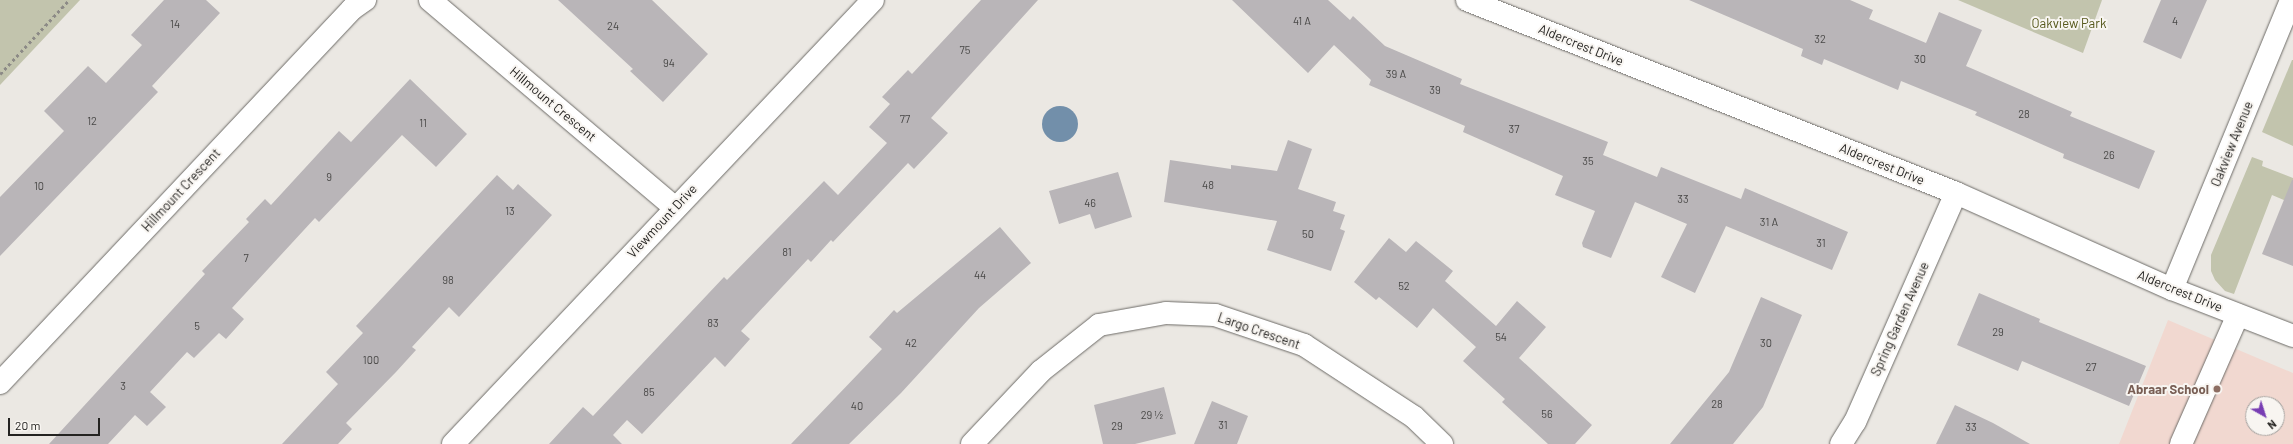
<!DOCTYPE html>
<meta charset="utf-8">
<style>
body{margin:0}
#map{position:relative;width:2293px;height:444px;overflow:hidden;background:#ebe8e3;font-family:Barlow,sans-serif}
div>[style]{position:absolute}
.education>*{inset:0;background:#f1d8d0}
.green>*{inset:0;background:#c2c4ad}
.water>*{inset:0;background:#728faa}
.round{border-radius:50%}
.building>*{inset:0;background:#b9b5b8}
.path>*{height:2.5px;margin-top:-1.25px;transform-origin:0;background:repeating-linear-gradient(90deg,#8c8a86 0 3px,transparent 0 6px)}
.roads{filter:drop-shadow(0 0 1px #6d6b67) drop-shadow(0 0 1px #6d6b67)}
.minor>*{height:22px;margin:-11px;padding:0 11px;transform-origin:11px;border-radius:11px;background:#fff}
.dots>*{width:11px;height:11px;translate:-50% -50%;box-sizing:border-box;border:2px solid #f8f5f1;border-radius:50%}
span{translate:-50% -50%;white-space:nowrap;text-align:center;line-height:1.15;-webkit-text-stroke:4px #f8f5f1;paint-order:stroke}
.number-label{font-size:11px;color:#494847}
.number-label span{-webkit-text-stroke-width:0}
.park-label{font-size:13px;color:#56581b}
.street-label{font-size:13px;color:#242321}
.education-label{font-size:13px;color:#785e54;font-weight:700}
.right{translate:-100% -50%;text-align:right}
.north{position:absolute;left:2245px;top:396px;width:40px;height:40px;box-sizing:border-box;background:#f8f5f1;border:1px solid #a3a19e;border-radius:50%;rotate:141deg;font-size:11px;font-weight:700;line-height:16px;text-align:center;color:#242321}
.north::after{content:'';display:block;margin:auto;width:14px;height:18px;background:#783db3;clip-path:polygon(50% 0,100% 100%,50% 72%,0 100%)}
.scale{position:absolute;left:8px;top:418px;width:92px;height:18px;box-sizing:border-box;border:2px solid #242321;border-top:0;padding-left:5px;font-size:12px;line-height:14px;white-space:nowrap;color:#242321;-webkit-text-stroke:3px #f8f5f1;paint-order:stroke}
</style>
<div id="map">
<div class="education">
<div style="clip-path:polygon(evenodd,2168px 320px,2293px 373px,2293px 444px,2119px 444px,2168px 320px,2253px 404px,2277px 404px,2277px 428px,2253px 428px,2253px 404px)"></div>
</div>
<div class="green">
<div style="clip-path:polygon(0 0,80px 0,0 85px)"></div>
<div style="clip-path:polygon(1958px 0,2102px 0,2083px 53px)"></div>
<div style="clip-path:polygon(2292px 60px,2293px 60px,2293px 146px,2262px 132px)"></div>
<div style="clip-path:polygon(2252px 157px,2263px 161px,2262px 166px,2293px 178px,2293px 204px,2272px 195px,2234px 294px,2225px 291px,2215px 280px,2211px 271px,2211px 255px)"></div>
</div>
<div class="water">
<div class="round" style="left:1042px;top:106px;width:36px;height:36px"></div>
</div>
<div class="building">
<div style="clip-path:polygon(164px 0,206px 0,220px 13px,152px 86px,158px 92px,0 256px,0 197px,64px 131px,44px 111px,88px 66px,106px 83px,142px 45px,131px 35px)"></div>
<div style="clip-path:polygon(558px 0,652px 0,708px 54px,663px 102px,630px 71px,633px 69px)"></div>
<div style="clip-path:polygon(981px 0,1038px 0,931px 118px,948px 133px,914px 169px,908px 163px,833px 242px,831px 240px,811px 262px,808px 259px,741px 331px,750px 339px,725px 367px,715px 357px,642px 434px,627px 420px,613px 435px,622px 444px,549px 444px,583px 407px,593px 416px,724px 277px,727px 280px,824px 181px,838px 195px,887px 143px,869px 127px,890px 104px,882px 97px,908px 70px,912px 74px)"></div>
<div style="clip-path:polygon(1232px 0,1328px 0,1350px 20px,1353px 16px,1385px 46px,1462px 79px,1460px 84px,1608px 142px,1603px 155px,1657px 177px,1661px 167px,1741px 199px,1745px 188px,1848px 232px,1832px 270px,1726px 226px,1695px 293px,1661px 277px,1687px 224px,1635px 202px,1611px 258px,1583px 247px,1582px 243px,1595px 211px,1555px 195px,1563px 176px,1463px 132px,1465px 126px,1369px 85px,1371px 80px,1334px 45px,1308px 73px)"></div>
<div style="clip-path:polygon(1689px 0,1850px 0,1873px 10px,1869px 19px,1926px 43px,1939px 12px,1982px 30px,1966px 66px,2072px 112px,2070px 116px,2155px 151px,2139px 189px,2063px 158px,2064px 154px,1975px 115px,1977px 112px,1901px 81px,1898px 90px,1824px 59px,1822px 65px,1801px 56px,1803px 49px)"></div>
<div style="clip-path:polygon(2161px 0,2207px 0,2181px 59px,2143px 42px)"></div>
<div style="clip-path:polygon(410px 79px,467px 134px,436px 167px,402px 135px,319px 222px,315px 218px,232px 308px,244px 319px,226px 339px,219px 333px,194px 358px,187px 352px,150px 392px,166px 407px,147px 426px,135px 415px,108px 444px,49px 444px,205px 274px,202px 271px,249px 222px,246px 219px,265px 199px,271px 205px,339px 131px,351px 142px)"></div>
<div style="clip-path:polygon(1288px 140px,1312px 149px,1298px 189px,1336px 202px,1333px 211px,1345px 215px,1340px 229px,1345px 231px,1331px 271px,1267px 250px,1277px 221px,1164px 202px,1170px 160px,1231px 169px,1231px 165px,1277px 171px)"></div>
<div style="clip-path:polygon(1118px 172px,1132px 217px,1095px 229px,1090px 214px,1059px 224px,1049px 191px)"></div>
<div style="clip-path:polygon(497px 175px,513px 190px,518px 184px,552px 215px,459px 317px,449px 307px,412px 347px,416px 350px,396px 372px,346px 423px,352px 429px,338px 444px,282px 444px,338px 384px,326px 372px,363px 333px,356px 326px)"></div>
<div style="clip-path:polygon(2292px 180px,2293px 180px,2293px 266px,2262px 254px)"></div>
<div style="clip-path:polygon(1000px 227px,1031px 263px,979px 308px,901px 393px,849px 444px,791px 444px,882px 349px,869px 337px,894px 310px,897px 313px)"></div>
<div style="clip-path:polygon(1389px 238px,1406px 252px,1416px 241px,1453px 271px,1445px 281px,1496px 326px,1517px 301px,1546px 327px,1519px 358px,1592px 425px,1575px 444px,1548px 444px,1502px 402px,1505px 399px,1463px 361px,1476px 347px,1433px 308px,1417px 328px,1379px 297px,1376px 300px,1354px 282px)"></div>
<div style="clip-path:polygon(1979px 293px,2040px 319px,2039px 322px,2146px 366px,2129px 406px,2022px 361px,2018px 371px,1957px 345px)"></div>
<div style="clip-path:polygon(1761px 297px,1802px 315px,1763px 407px,1733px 444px,1670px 444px,1729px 372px)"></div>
<div style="clip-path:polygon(1164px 387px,1176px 434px,1135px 444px,1103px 444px,1094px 405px)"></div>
<div style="clip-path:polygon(1212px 401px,1248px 416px,1237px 444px,1194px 444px)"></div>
<div style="clip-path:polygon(1955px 405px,1993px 423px,2030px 444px,1936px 444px)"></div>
</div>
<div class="path">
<div style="left:0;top:74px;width:101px;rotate:-47deg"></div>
</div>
<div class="roads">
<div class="minor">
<div style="left:430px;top:0;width:321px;rotate:40.3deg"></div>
<div style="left:1467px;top:0;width:526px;rotate:21.54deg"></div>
<div style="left:1956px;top:193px;width:236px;rotate:24deg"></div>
<div style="left:2172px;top:289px;width:130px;rotate:21.2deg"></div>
<div style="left:2172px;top:289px;width:313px;rotate:-67.6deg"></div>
<div style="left:0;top:383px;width:514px;rotate:-46.74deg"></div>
<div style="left:352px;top:9px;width:16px;rotate:-35deg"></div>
<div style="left:453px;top:444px;width:611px;rotate:-46.59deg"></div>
<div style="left:972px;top:444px;width:100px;rotate:-46.6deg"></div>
<div style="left:1041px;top:371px;width:74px;rotate:-38.4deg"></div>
<div style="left:1099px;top:325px;width:68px;rotate:-10.2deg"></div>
<div style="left:1166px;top:313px;width:49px;rotate:2.3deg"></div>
<div style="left:1215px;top:315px;width:94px;rotate:18.6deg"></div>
<div style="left:1304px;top:345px;width:131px;rotate:33.2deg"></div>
<div style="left:1414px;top:417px;width:39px;rotate:44deg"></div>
<div style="left:1841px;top:444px;width:26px;rotate:-58deg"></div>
<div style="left:1855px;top:422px;width:250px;rotate:-66.2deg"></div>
<div style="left:2181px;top:444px;width:141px;rotate:-66.2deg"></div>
</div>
</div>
<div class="dots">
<div style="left:2217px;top:389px;background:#8d6e63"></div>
</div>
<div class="number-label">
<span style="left:1302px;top:21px">41 A</span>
<span style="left:2175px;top:21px">4</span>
<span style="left:175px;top:24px">14</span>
<span style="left:613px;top:26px">24</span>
<span style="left:1820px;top:39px">32</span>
<span style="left:965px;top:50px">75</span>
<span style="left:1920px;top:59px">30</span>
<span style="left:669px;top:63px">94</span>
<span style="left:1396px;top:74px">39 A</span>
<span style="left:1435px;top:90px">39</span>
<span style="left:2024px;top:114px">28</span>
<span style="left:905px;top:119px">77</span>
<span style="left:92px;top:121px">12</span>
<span style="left:423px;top:123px">11</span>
<span style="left:1514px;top:129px">37</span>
<span style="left:2109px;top:155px">26</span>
<span style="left:1588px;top:161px">35</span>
<span style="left:329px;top:177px">9</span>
<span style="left:1208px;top:185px">48</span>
<span style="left:39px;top:186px">10</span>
<span style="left:1683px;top:199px">33</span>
<span style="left:1090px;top:203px">46</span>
<span style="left:510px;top:211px">13</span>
<span style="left:1769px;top:222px">31 A</span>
<span style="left:1308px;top:234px">50</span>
<span style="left:1821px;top:243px">31</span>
<span style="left:787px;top:252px">81</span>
<span style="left:246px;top:258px">7</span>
<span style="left:980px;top:275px">44</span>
<span style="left:448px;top:280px">98</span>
<span style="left:1404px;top:286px">52</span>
<span style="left:713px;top:323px">83</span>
<span style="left:197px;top:326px">5</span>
<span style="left:1998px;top:332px">29</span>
<span style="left:1501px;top:337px">54</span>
<span style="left:911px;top:343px">42</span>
<span style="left:1766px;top:343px">30</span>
<span style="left:371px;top:360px">100</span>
<span style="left:2091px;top:367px">27</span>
<span style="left:123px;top:386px">3</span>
<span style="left:649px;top:392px">85</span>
<span style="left:1717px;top:404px">28</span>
<span style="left:857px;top:406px">40</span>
<span style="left:1547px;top:414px">56</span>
<span style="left:1152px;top:415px">29 ½</span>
<span style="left:1223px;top:425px">31</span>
<span style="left:1117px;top:426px">29</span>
<span style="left:1971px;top:427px">33</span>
</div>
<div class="park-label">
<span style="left:2069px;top:23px">Oakview Park</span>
</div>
<div class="street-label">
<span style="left:1581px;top:45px;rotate:22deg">Aldercrest Drive</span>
<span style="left:553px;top:104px;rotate:40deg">Hillmount Crescent</span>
<span style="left:2232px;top:144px;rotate:-68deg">Oakview Avenue</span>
<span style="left:1882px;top:164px;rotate:22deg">Aldercrest Drive</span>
<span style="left:181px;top:190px;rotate:-47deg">Hillmount Crescent</span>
<span style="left:662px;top:221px;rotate:-47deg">Viewmount Drive</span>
<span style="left:2180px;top:291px;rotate:22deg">Aldercrest Drive</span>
<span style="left:1900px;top:319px;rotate:-66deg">Spring Garden Avenue</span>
<span style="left:1259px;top:331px;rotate:19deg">Largo Crescent</span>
</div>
<div class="education-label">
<span class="right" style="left:2209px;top:389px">Abraar School</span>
</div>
<div class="north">N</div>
<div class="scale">20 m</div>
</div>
